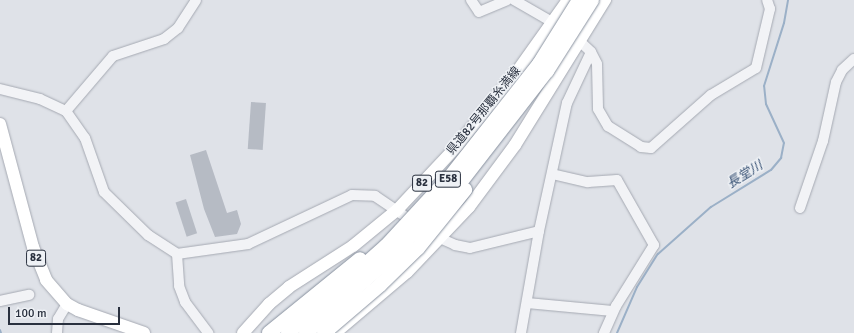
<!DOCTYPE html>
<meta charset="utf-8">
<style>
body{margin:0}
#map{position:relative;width:854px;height:333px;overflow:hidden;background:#dfe2e8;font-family:Signika,"Noto Sans JP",sans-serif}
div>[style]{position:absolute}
.stream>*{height:2px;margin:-1px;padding:0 1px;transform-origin:1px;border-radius:1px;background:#9bb0c7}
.building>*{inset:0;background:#b6bbc4;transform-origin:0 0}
.roads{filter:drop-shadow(0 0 1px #a5a9b2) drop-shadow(0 0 1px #a5a9b2)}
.minor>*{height:10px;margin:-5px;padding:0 5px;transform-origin:5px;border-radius:5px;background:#f2f3f6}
.major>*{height:12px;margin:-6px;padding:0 6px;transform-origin:6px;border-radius:6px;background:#fff}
.bridges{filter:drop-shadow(0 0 1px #87909e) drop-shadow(0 0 1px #87909e)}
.highway-bridge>*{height:14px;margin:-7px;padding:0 7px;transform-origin:7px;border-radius:7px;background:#fff}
span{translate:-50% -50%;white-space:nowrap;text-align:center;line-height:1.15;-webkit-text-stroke:3px #eef1f5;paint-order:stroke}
.shield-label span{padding:1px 3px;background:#eef1f5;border:1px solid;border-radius:3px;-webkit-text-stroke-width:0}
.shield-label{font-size:11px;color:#29303e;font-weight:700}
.street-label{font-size:12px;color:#29303e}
.water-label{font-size:13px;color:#344e71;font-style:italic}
.scale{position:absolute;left:8px;top:307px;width:112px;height:18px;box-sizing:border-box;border:2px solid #29303e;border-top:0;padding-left:5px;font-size:12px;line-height:14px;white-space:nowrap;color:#29303e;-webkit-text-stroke:3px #eef1f5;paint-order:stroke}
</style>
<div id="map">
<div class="stream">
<div style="left:0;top:330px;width:3px;rotate:72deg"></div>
<div style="left:617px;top:333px;width:50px;rotate:-66.5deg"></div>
<div style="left:637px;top:287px;width:39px;rotate:-58deg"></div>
<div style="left:658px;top:254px;width:71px;rotate:-41.6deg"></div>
<div style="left:711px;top:207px;width:70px;rotate:-31.7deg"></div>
<div style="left:771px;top:170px;width:16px;rotate:-50deg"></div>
<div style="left:781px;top:158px;width:15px;rotate:-79deg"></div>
<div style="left:784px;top:143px;width:43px;rotate:-114.8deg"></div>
<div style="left:766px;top:104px;width:18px;rotate:-96deg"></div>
<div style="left:764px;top:86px;width:66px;rotate:-72.4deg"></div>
<div style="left:784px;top:23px;width:23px;rotate:-80deg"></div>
</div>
<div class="building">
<div style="left:251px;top:102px;width:15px;height:47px;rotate:4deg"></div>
<div style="clip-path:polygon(206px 150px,227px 213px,237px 210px,241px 224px,237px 234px,215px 237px,204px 209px,190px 155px)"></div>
<div style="left:186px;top:199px;width:36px;height:11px;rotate:72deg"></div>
</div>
<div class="roads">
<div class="minor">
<div style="left:471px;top:0;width:14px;rotate:56deg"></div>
<div style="left:479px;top:12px;width:30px;rotate:-23deg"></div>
<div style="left:514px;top:0;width:52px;rotate:30deg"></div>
<div style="left:574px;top:36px;width:23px;rotate:43deg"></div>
<div style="left:591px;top:52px;width:13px;rotate:63deg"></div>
<div style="left:597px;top:64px;width:45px;rotate:88.7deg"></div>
<div style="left:598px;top:109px;width:20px;rotate:60deg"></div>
<div style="left:608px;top:126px;width:39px;rotate:32deg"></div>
<div style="left:641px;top:147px;width:10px;rotate:6deg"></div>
<div style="left:651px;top:148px;width:80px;rotate:-41.5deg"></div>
<div style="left:711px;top:95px;width:52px;rotate:-31deg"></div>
<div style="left:756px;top:68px;width:61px;rotate:-76.7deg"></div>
<div style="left:770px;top:9px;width:9px;rotate:-108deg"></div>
<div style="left:0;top:89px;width:41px;rotate:14deg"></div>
<div style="left:40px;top:99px;width:29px;rotate:25deg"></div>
<div style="left:66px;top:111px;width:33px;rotate:55deg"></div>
<div style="left:85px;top:138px;width:57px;rotate:70.6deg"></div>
<div style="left:104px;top:192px;width:62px;rotate:44.3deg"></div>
<div style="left:148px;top:235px;width:35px;rotate:33deg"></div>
<div style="left:177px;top:254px;width:72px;rotate:-8deg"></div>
<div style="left:248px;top:244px;width:115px;rotate:-25.2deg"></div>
<div style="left:352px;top:195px;width:23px;rotate:2deg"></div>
<div style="left:375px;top:196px;width:48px;rotate:34deg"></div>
<div style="left:66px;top:111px;width:72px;rotate:-49.5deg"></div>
<div style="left:113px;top:56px;width:54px;rotate:-18.4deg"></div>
<div style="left:164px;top:39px;width:18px;rotate:-38deg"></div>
<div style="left:178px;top:28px;width:33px;rotate:-57deg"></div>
<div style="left:552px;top:174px;width:37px;rotate:13deg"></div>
<div style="left:588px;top:182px;width:29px;rotate:-4deg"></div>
<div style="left:617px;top:180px;width:75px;rotate:60.4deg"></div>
<div style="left:654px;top:245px;width:72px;rotate:121.9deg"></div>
<div style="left:616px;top:306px;width:30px;rotate:114deg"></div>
<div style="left:800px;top:208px;width:71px;rotate:-71.1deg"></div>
<div style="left:823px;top:141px;width:60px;rotate:-77.6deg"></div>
<div style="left:836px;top:82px;width:13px;rotate:-63deg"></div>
<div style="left:842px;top:70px;width:16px;rotate:-43deg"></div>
<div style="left:433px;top:235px;width:24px;rotate:24deg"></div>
<div style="left:455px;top:245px;width:15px;rotate:11deg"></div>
<div style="left:470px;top:248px;width:71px;rotate:-13.8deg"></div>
<div style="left:177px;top:254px;width:32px;rotate:86deg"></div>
<div style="left:179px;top:286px;width:17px;rotate:69deg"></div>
<div style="left:185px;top:302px;width:39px;rotate:53deg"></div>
<div style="left:0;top:301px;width:30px;rotate:-12deg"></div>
<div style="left:527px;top:303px;width:86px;rotate:5.3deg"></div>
<div style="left:57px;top:333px;width:14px;rotate:-86deg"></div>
<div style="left:58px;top:319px;width:17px;rotate:-59deg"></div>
<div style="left:521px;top:333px;width:104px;rotate:-80deg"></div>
<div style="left:539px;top:231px;width:131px;rotate:-77.7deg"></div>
<div style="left:567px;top:103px;width:56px;rotate:-64.8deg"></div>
</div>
<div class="major">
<div style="left:0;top:124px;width:127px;rotate:75deg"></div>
<div style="left:33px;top:247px;width:35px;rotate:68deg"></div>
<div style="left:46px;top:280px;width:32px;rotate:49deg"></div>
<div style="left:67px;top:304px;width:13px;rotate:29deg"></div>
<div style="left:78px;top:310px;width:70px;rotate:19.2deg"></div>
<div style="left:243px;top:333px;width:39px;rotate:-48deg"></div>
<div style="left:269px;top:304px;width:26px;rotate:-40deg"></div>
<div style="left:289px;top:287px;width:76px;rotate:-32.6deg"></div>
<div style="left:353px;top:246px;width:57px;rotate:-39.3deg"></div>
<div style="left:397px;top:210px;width:88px;rotate:-46.8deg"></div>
<div style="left:457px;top:146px;width:99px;rotate:-51.2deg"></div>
<div style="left:519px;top:69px;width:85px;rotate:-54.6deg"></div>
<div style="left:335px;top:333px;width:94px;rotate:-40.3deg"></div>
<div style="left:407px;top:272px;width:90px;rotate:-46.4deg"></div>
<div style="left:469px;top:207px;width:77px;rotate:-53.4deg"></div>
<div style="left:515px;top:145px;width:171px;rotate:-58.2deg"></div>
</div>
</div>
<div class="bridges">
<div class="highway-bridge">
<div style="left:269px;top:333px;width:117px;rotate:-39.1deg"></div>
<div style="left:288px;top:333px;width:131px;rotate:-41.6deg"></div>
<div style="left:386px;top:246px;width:93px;rotate:-47.2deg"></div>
<div style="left:449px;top:178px;width:145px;rotate:-51.7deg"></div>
<div style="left:539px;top:64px;width:75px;rotate:-58deg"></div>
<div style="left:306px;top:333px;width:118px;rotate:-41.9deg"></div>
<div style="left:394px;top:254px;width:97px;rotate:-47.1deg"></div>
<div style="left:460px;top:183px;width:142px;rotate:-52.2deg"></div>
<div style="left:547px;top:71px;width:84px;rotate:-57.6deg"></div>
<div style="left:324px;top:333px;width:74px;rotate:-40.6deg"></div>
<div style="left:380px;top:285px;width:53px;rotate:-44.2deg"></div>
<div style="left:418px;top:248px;width:75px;rotate:-51deg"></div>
</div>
</div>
<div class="shield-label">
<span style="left:448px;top:179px">E58</span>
<span style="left:422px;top:183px">82</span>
<span style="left:36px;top:258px">82</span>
</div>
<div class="street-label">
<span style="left:484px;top:111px;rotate:-51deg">県道82号那覇糸満線</span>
</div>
<div class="water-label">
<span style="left:745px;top:175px;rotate:-32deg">長堂川</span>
</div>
<div class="scale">100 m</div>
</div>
